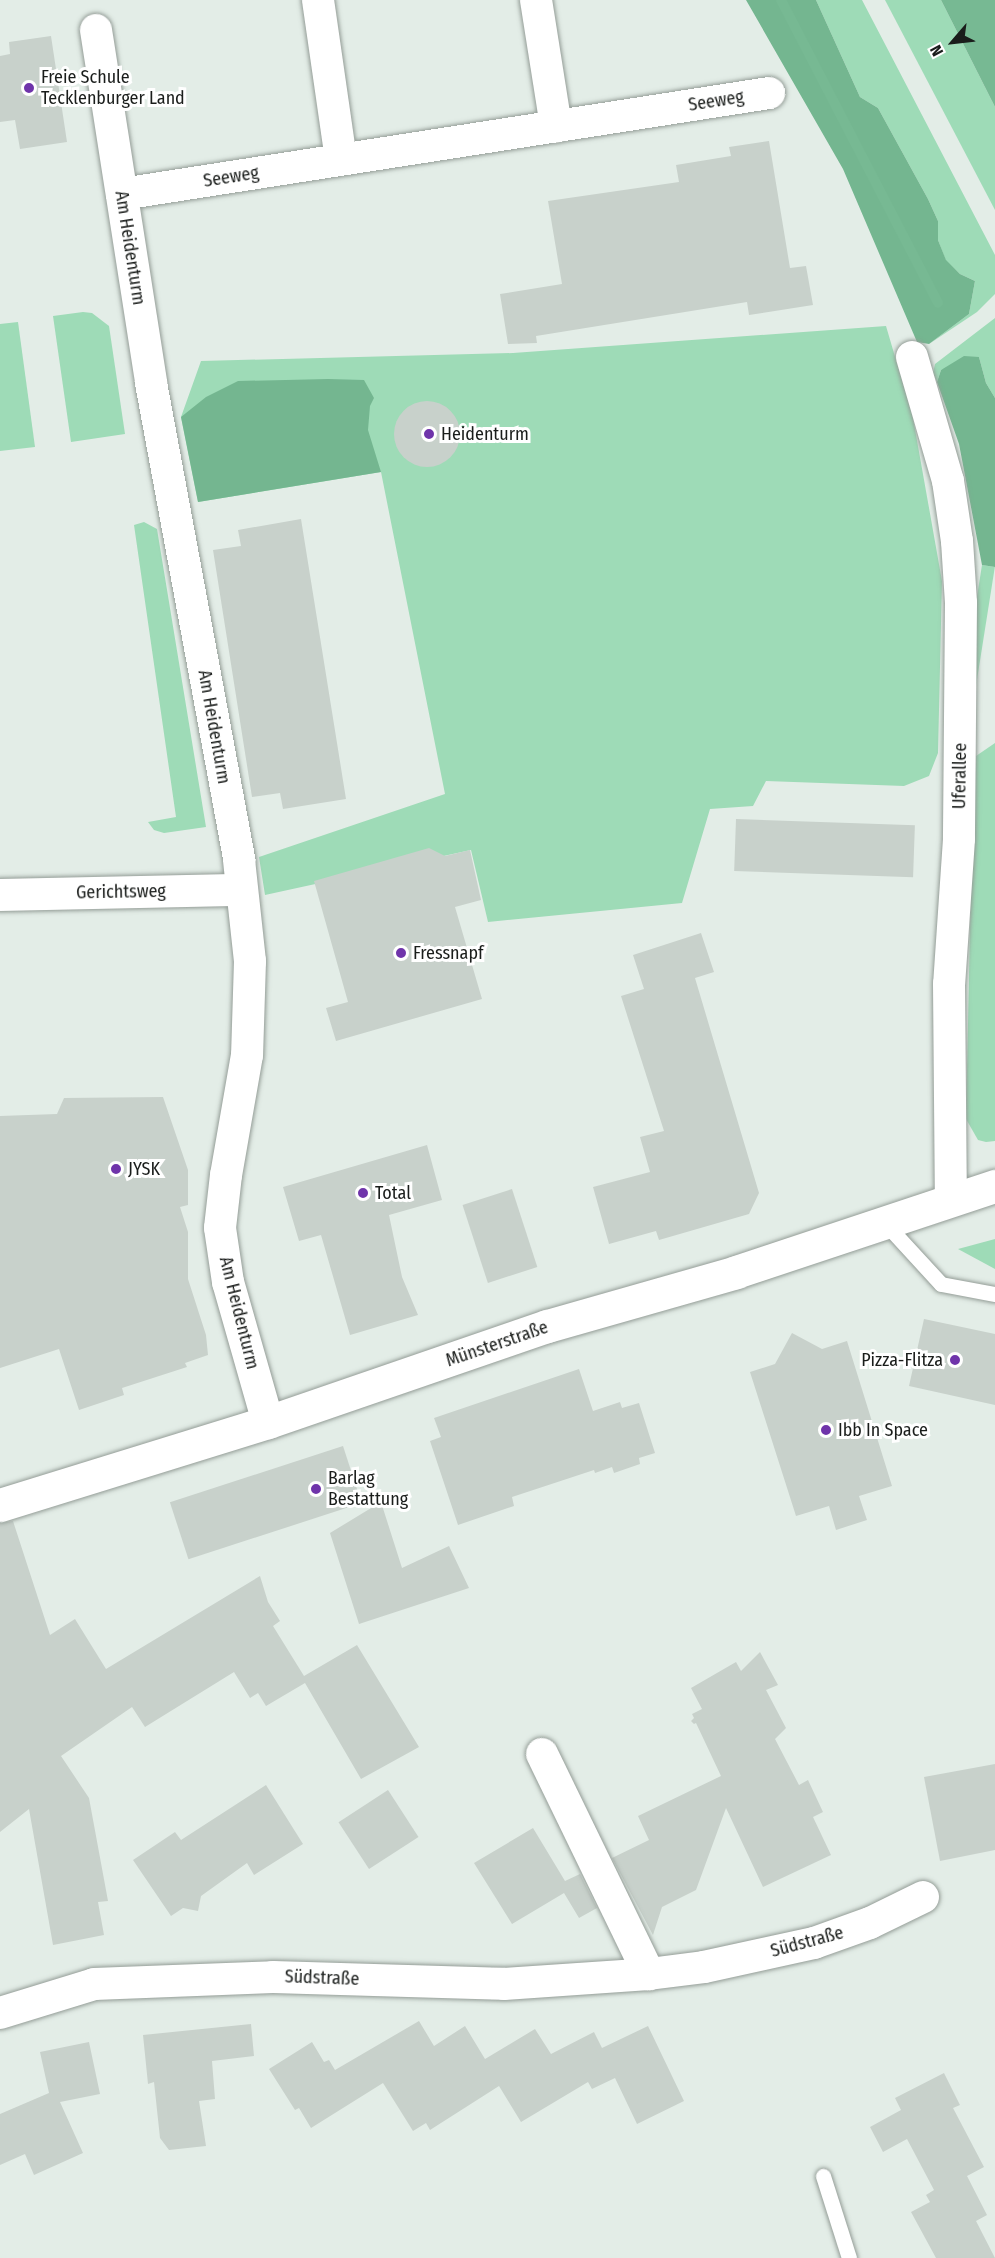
<!DOCTYPE html>
<meta charset="utf-8">
<style>
body{margin:0}
#map{position:relative;width:995px;height:2258px;overflow:hidden;background:#e3ede7;font-family:"Fira Sans Condensed",sans-serif}
div>[style]{position:absolute}
.green>*{inset:0;background:#9edbb7;transform-origin:0 0}
.forest>*{inset:0;background:#74b690}
.water>*{inset:0;background:#77b993}
.stream>*{height:10px;margin:-5px;padding:0 5px;transform-origin:5px;border-radius:5px;background:#77b993}
.building>*{inset:0;background:#c8d1cb;transform-origin:0 0}
.round{border-radius:50%}
.roads{filter:drop-shadow(0 0 2px #949d97) drop-shadow(0 0 2px #949d97)}
.service>*{height:15px;margin:-7.5px;padding:0 7.5px;transform-origin:7.5px;border-radius:7.5px;background:#fff}
.minor>*{height:32px;margin:-16px;padding:0 16px;transform-origin:16px;border-radius:16px;background:#fff}
.secondary>*{height:33px;margin:-16.5px;padding:0 16.5px;transform-origin:16.5px;border-radius:16.5px;background:#fff}
.dots>*{width:16px;height:16px;translate:-50% -50%;box-sizing:border-box;border:3px solid #fff;border-radius:50%}
span{translate:-50% -50%;white-space:nowrap;text-align:center;line-height:1.15;-webkit-text-stroke:6px #fff;paint-order:stroke}
.poi-label{font-size:18px;color:#1a1d1b}
.left{translate:0 -50%;text-align:left}
.right{translate:-100% -50%;text-align:right}
.street-label{font-size:18px;color:#1a1d1b}
.north{position:absolute;left:923px;top:12px;width:60px;height:60px;-webkit-text-stroke:4px #fff;paint-order:stroke;rotate:242deg;font-size:16px;font-weight:700;line-height:24px;text-align:center;color:#1a1d1b}
.north::after{content:'';display:block;margin:auto;width:21px;height:27px;background:#1a1d1b;clip-path:polygon(50% 0,100% 100%,50% 72%,0 100%)}
</style>
<div id="map">
<div class="green">
<div style="clip-path:polygon(816px 0,862px 0,995px 255px,995px 294px,977px 312px,929px 344px,969px 314px,975px 281px,960px 274px,946px 261px,938px 240px,938px 221px,928px 199px,878px 108px,860px 97px)"></div>
<div style="clip-path:polygon(885px 0,941px 0,995px 107px,995px 210px)"></div>
<div style="clip-path:polygon(83px 312px,92px 313px,109px 326px,125px 434px,71px 442px,53px 316px)"></div>
<div style="clip-path:polygon(995px 318px,995px 398px,986px 383px,979px 357px,941px 370px,937px 382px,933px 373px,935px 364px)"></div>
<div style="clip-path:polygon(18px 322px,35px 447px,0 451px,0 324px)"></div>
<div style="clip-path:polygon(886px 326px,913px 418px,942px 581px,938px 753px,929px 776px,904px 786px,766px 781px,753px 806px,710px 809px,682px 903px,488px 922px,471px 850px,265px 895px,259px 857px,445px 794px,381px 472px,198px 502px,181px 417px,201px 361px,513px 353px)"></div>
<div style="clip-path:polygon(144px 522px,157px 529px,206px 827px,164px 833px,154px 830px,148px 822px,176px 817px,134px 525px)"></div>
<div style="left:982px;top:565px;width:13px;height:181px;rotate:9deg"></div>
<div style="clip-path:polygon(995px 743px,995px 1141px,986px 1142px,978px 1140px,966px 1119px,972px 833px,976px 756px)"></div>
<div style="clip-path:polygon(995px 1239px,995px 1269px,958px 1249px)"></div>
</div>
<div class="forest">
<div style="clip-path:polygon(746px 0,816px 0,860px 97px,878px 108px,928px 199px,938px 221px,938px 240px,946px 260px,960px 274px,975px 281px,969px 314px,929px 344px,917px 342px,843px 169px)"></div>
<div style="clip-path:polygon(964px 356px,979px 357px,986px 383px,995px 398px,995px 567px,982px 565px,959px 444px,937px 382px,941px 370px)"></div>
<div style="clip-path:polygon(328px 379px,364px 380px,374px 398px,370px 406px,368px 430px,381px 472px,198px 502px,181px 417px,206px 397px,238px 381px)"></div>
</div>
<div class="water">
<div style="clip-path:polygon(941px 0,995px 0,995px 107px)"></div>
</div>
<div class="stream">
<div style="left:781px;top:0;width:341px;rotate:62.6deg"></div>
</div>
<div class="building">
<div style="clip-path:polygon(51px 36px,67px 142px,20px 149px,15px 120px,0 122px,0 56px,10px 54px,9px 42px)"></div>
<div style="clip-path:polygon(769px 141px,790px 268px,806px 266px,813px 305px,749px 315px,747px 302px,536px 336px,537px 343px,508px 344px,500px 294px,562px 284px,548px 201px,679px 182px,676px 165px,731px 156px,729px 147px)"></div>
<div class="round" style="left:394px;top:401px;width:66px;height:66px"></div>
<div style="clip-path:polygon(301px 519px,346px 799px,283px 809px,280px 793px,252px 797px,213px 550px,241px 546px,238px 530px)"></div>
<div style="left:736px;top:819px;width:179px;height:52px;rotate:2deg"></div>
<div style="clip-path:polygon(429px 848px,445px 856px,470px 850px,481px 900px,455px 907px,482px 999px,336px 1041px,326px 1008px,348px 1002px,314px 881px)"></div>
<div style="clip-path:polygon(701px 933px,714px 972px,695px 978px,759px 1193px,749px 1214px,659px 1240px,656px 1231px,609px 1244px,593px 1187px,650px 1172px,640px 1137px,664px 1131px,621px 996px,644px 989px,633px 955px)"></div>
<div style="clip-path:polygon(163px 1097px,188px 1170px,188px 1205px,180px 1207px,188px 1232px,188px 1279px,206px 1335px,208px 1355px,185px 1363px,187px 1367px,122px 1388px,124px 1395px,79px 1410px,59px 1349px,0 1368px,0 1116px,57px 1114px,64px 1098px)"></div>
<div style="clip-path:polygon(427px 1145px,442px 1200px,389px 1215px,402px 1277px,418px 1315px,350px 1335px,321px 1235px,299px 1241px,283px 1187px)"></div>
<div style="left:512px;top:1189px;width:82px;height:52px;rotate:72deg"></div>
<div style="clip-path:polygon(924px 1319px,995px 1334px,995px 1405px,909px 1386px)"></div>
<div style="clip-path:polygon(792px 1333px,822px 1349px,847px 1341px,892px 1486px,859px 1496px,867px 1520px,836px 1530px,829px 1506px,796px 1516px,750px 1372px,775px 1364px)"></div>
<div style="clip-path:polygon(579px 1369px,593px 1411px,620px 1402px,622px 1408px,639px 1403px,655px 1453px,639px 1458px,640px 1464px,614px 1473px,612px 1467px,595px 1473px,594px 1470px,512px 1497px,514px 1506px,458px 1525px,430px 1441px,441px 1437px,434px 1418px)"></div>
<div style="left:343px;top:1446px;width:60px;height:182px;rotate:72deg"></div>
<div style="clip-path:polygon(381px 1502px,402px 1568px,449px 1546px,469px 1588px,359px 1624px,330px 1533px)"></div>
<div style="clip-path:polygon(13px 1521px,50px 1635px,75px 1619px,106px 1669px,260px 1576px,268px 1602px,280px 1621px,273px 1626px,304px 1676px,357px 1645px,419px 1747px,361px 1779px,305px 1683px,266px 1706px,258px 1693px,250px 1698px,234px 1672px,145px 1727px,132px 1707px,61px 1756px,89px 1798px,108px 1901px,98px 1902px,104px 1935px,53px 1945px,29px 1809px,0 1832px,0 1523px)"></div>
<div style="clip-path:polygon(760px 1652px,778px 1685px,766px 1690px,786px 1728px,775px 1739px,799px 1785px,808px 1780px,823px 1812px,813px 1817px,831px 1855px,763px 1887px,726px 1808px,696px 1890px,662px 1907px,653px 1935px,612px 1858px,649px 1840px,638px 1816px,721px 1776px,696px 1723px,694px 1724px,691px 1721px,694px 1718px,692px 1714px,702px 1709px,691px 1688px,736px 1662px,741px 1671px)"></div>
<div style="clip-path:polygon(995px 1764px,995px 1850px,940px 1861px,924px 1777px)"></div>
<div style="clip-path:polygon(266px 1785px,303px 1844px,254px 1875px,247px 1863px,201px 1896px,198px 1911px,183px 1908px,171px 1916px,133px 1860px,175px 1832px,181px 1840px)"></div>
<div style="left:388px;top:1790px;width:56px;height:59px;rotate:57deg"></div>
<div style="clip-path:polygon(533px 1828px,565px 1881px,580px 1874px,597px 1908px,579px 1918px,564px 1893px,512px 1924px,474px 1863px)"></div>
<div style="clip-path:polygon(419px 2021px,434px 2046px,465px 2026px,485px 2059px,535px 2029px,551px 2054px,594px 2032px,602px 2048px,648px 2026px,684px 2101px,637px 2124px,615px 2078px,592px 2089px,588px 2082px,521px 2122px,499px 2086px,430px 2130px,426px 2123px,413px 2131px,383px 2083px,311px 2128px,299px 2108px,295px 2110px,269px 2069px,312px 2042px,324px 2062px,329px 2060px,335px 2070px)"></div>
<div style="clip-path:polygon(251px 2024px,254px 2056px,212px 2061px,215px 2099px,199px 2101px,206px 2146px,169px 2150px,160px 2138px,154px 2082px,148px 2084px,143px 2035px)"></div>
<div style="clip-path:polygon(89px 2042px,100px 2094px,60px 2102px,83px 2153px,34px 2175px,25px 2154px,0 2165px,0 2114px,49px 2093px,40px 2052px)"></div>
<div style="clip-path:polygon(944px 2073px,960px 2105px,953px 2108px,984px 2167px,967px 2176px,987px 2215px,976px 2221px,995px 2258px,936px 2258px,911px 2212px,930px 2202px,926px 2195px,934px 2190px,907px 2139px,883px 2152px,870px 2127px,901px 2110px,895px 2098px)"></div>
</div>
<div class="roads">
<div class="service">
<div style="left:884px;top:1222px;width:84px;rotate:47.4deg"></div>
<div style="left:941px;top:1284px;width:55px;rotate:10.5deg"></div>
<div style="left:823px;top:2176px;width:86px;rotate:72.4deg"></div>
</div>
<div class="minor">
<div style="left:318px;top:0;width:161px;rotate:81.8deg"></div>
<div style="left:536px;top:0;width:128px;rotate:81deg"></div>
<div style="left:96px;top:30px;width:357px;rotate:81.1deg"></div>
<div style="left:151px;top:383px;width:485px;rotate:79.5deg"></div>
<div style="left:239px;top:860px;width:102px;rotate:83.8deg"></div>
<div style="left:250px;top:961px;width:94px;rotate:91.8deg"></div>
<div style="left:247px;top:1055px;width:122px;rotate:99.9deg"></div>
<div style="left:226px;top:1175px;width:53px;rotate:96.5deg"></div>
<div style="left:220px;top:1228px;width:55px;rotate:81.6deg"></div>
<div style="left:228px;top:1282px;width:146px;rotate:74.1deg"></div>
<div style="left:122px;top:194px;width:655px;rotate:-8.87deg"></div>
<div style="left:912px;top:357px;width:129px;rotate:73.8deg"></div>
<div style="left:948px;top:481px;width:61px;rotate:81.5deg"></div>
<div style="left:957px;top:541px;width:62px;rotate:86.3deg"></div>
<div style="left:961px;top:603px;width:236px;rotate:90.5deg"></div>
<div style="left:959px;top:839px;width:145px;rotate:93.9deg"></div>
<div style="left:949px;top:984px;width:216px;rotate:89.5deg"></div>
<div style="left:0;top:895px;width:241px;rotate:-1.2deg"></div>
<div style="left:542px;top:1754px;width:245px;rotate:64.1deg"></div>
<div style="left:0;top:2013px;width:98px;rotate:-17.1deg"></div>
<div style="left:94px;top:1984px;width:179px;rotate:-2.2deg"></div>
<div style="left:273px;top:1977px;width:231px;rotate:1.7deg"></div>
<div style="left:504px;top:1984px;width:145px;rotate:-3.9deg"></div>
<div style="left:649px;top:1974px;width:55px;rotate:-7.3deg"></div>
<div style="left:704px;top:1967px;width:113px;rotate:-12.3deg"></div>
<div style="left:814px;top:1943px;width:59px;rotate:-19.7deg"></div>
<div style="left:870px;top:1923px;width:59px;rotate:-26.1deg"></div>
</div>
<div class="secondary">
<div style="left:0;top:1505px;width:281px;rotate:-17.2deg"></div>
<div style="left:268px;top:1422px;width:295px;rotate:-19deg"></div>
<div style="left:547px;top:1326px;width:197px;rotate:-15.9deg"></div>
<div style="left:736px;top:1272px;width:273px;rotate:-18.4deg"></div>
</div>
</div>
<div class="dots">
<div style="left:29px;top:88px;background:#6f34aa"></div>
<div style="left:429px;top:434px;background:#6f34aa"></div>
<div style="left:401px;top:953px;background:#6f34aa"></div>
<div style="left:116px;top:1169px;background:#6f34aa"></div>
<div style="left:363px;top:1193px;background:#6f34aa"></div>
<div style="left:955px;top:1360px;background:#6f34aa"></div>
<div style="left:826px;top:1430px;background:#6f34aa"></div>
<div style="left:316px;top:1489px;background:#6f34aa"></div>
</div>
<div class="poi-label">
<span class="left" style="left:41px;top:88px">Freie Schule<br>Tecklenburger Land</span>
<span class="left" style="left:441px;top:434px">Heidenturm</span>
<span class="left" style="left:413px;top:953px">Fressnapf</span>
<span class="left" style="left:128px;top:1169px">JYSK</span>
<span class="left" style="left:375px;top:1193px">Total</span>
<span class="right" style="left:943px;top:1360px">Pizza-Flitza</span>
<span class="left" style="left:838px;top:1430px">Ibb In Space</span>
<span class="left" style="left:328px;top:1489px">Barlag<br>Bestattung</span>
</div>
<div class="street-label">
<span style="left:716px;top:101px;rotate:-9deg">Seeweg</span>
<span style="left:231px;top:177px;rotate:-9deg">Seeweg</span>
<span style="left:130px;top:248px;rotate:81deg">Am Heidenturm</span>
<span style="left:214px;top:727px;rotate:80deg">Am Heidenturm</span>
<span style="left:960px;top:776px;rotate:-89deg">Uferallee</span>
<span style="left:121px;top:892px;rotate:-1deg">Gerichtsweg</span>
<span style="left:239px;top:1313px;rotate:76deg">Am Heidenturm</span>
<span style="left:497px;top:1344px;rotate:-19deg">Münsterstraße</span>
<span style="left:807px;top:1942px;rotate:-15deg">Südstraße</span>
<span style="left:322px;top:1978px;rotate:2deg">Südstraße</span>
</div>
<div class="north">N</div>
</div>
